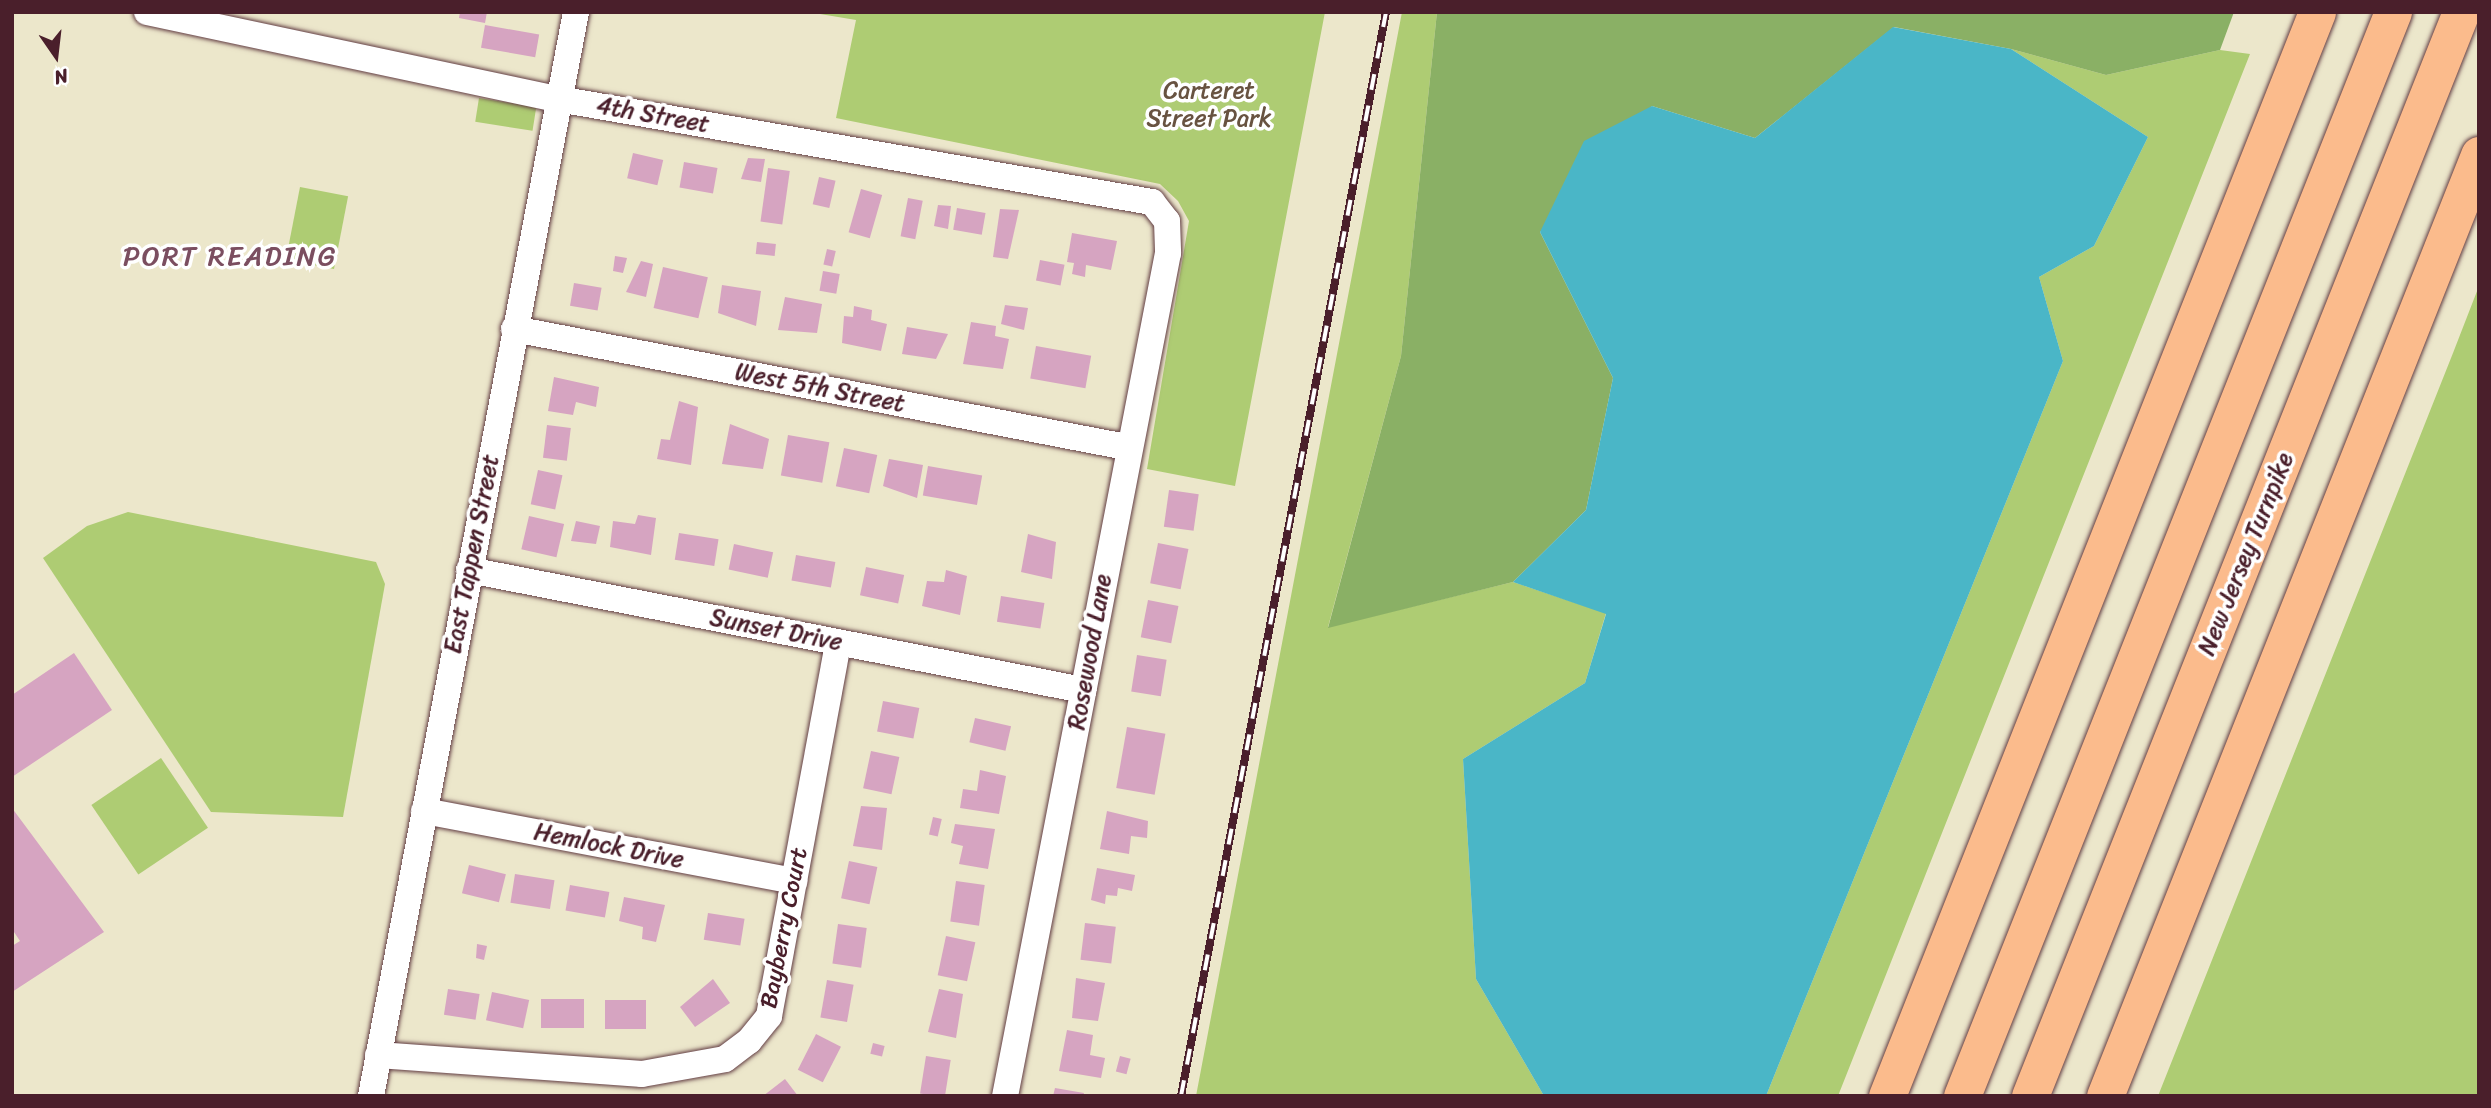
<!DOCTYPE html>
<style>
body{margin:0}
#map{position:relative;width:2491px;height:1108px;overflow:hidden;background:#ece7cb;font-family:Sriracha,sans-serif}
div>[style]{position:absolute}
.green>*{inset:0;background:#aecc73;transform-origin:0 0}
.forest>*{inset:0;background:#8ab065}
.water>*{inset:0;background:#4ab6c7}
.building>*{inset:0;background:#d6a4c1;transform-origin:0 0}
.roads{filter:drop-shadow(0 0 2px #623d43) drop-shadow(0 0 2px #623d43)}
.minor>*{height:26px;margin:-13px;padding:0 13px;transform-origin:13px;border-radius:13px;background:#fff}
.highway>*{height:37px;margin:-18.5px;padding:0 18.5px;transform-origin:18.5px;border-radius:18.5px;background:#fbbb8c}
.rail>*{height:8px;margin-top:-4px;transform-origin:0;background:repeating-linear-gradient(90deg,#fff 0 16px,#4a1f2b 0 32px);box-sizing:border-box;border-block:2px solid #4a1f2b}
span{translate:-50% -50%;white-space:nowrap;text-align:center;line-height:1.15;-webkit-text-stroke:7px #fff;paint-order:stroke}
.park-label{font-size:24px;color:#685341}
.street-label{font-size:24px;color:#4a1f2b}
.quarter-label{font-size:28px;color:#7b4e60;letter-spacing:2px}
.frame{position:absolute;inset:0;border:14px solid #4a1f2b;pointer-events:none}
.north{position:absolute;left:21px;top:21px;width:70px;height:70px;-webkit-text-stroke:5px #fff;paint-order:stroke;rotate:166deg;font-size:19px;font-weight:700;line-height:28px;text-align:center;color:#4a1f2b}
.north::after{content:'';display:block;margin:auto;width:24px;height:32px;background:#4a1f2b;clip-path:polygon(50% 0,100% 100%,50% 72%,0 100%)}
</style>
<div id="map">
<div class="green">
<div style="clip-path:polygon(808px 12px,1325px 12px,1235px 486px,1147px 469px,1189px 221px,1178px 201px,1160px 184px,836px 118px,856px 20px)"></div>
<div style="clip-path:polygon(1402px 12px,1437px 12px,1401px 356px,1328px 627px,1513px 582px,1606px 613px,1585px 683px,1463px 759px,1476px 979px,1544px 1096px,1196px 1096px)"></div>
<div style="clip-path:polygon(2011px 49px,2106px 75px,2220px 50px,2250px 54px,1838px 1096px,1766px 1096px,2063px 361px,2039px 277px,2094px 246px,2148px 137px)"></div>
<div style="left:479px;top:98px;width:58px;height:24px;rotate:9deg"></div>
<div style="left:300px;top:187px;width:49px;height:74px;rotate:11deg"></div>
<div style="clip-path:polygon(2479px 286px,2479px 1096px,2158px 1096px,2453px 353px)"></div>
<div style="clip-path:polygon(128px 512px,376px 562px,385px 584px,343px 817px,211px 812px,43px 558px,87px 526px)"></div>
<div style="left:161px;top:758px;width:84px;height:84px;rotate:56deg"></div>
</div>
<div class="forest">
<div style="clip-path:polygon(1437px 12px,2234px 12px,2220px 50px,2106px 75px,2011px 49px,1894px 27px,1755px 138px,1652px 106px,1540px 232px,1613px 378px,1586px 510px,1513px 582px,1328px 628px,1401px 356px)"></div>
</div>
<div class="water">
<div style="clip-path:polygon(1893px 27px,2011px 49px,2148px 137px,2094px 246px,2039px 277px,2063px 361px,1766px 1096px,1544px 1096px,1476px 979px,1463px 759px,1585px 683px,1606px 614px,1513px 582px,1586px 510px,1613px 378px,1540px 232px,1584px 141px,1652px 106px,1755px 138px)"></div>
</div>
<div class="building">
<div style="clip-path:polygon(460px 12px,487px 12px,485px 23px,459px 18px)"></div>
<div style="left:485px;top:25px;width:55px;height:23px;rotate:10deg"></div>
<div style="left:633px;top:153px;width:31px;height:26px;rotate:13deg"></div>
<div style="clip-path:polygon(748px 158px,765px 159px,761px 182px,741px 179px)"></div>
<div style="left:684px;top:162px;width:34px;height:26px;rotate:10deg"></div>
<div style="left:768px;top:168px;width:22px;height:54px;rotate:8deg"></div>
<div style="left:819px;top:177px;width:17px;height:28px;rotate:13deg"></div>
<div style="left:861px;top:189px;width:22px;height:45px;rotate:16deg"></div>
<div style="left:908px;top:198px;width:15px;height:39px;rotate:11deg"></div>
<div style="clip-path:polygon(938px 205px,951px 206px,948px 229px,934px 226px)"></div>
<div style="left:957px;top:208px;width:29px;height:22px;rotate:10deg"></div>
<div style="clip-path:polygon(1000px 209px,1019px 210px,1008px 259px,993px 257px)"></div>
<div style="clip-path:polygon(1072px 233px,1117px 241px,1111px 270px,1086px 265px,1085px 277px,1072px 274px,1074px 263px,1067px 262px)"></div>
<div style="left:757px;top:242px;width:19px;height:12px;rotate:6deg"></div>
<div style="left:827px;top:249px;width:9px;height:16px;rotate:13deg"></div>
<div style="clip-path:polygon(615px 256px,627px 258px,623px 273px,613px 271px)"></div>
<div style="left:1040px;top:260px;width:25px;height:21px;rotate:11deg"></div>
<div style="clip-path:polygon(641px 261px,653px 264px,646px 297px,626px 292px)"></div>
<div style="left:663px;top:267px;width:46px;height:42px;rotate:13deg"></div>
<div style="left:823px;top:271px;width:17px;height:20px;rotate:10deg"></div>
<div style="left:574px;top:283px;width:28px;height:23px;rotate:10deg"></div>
<div style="clip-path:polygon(722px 285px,761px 291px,756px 326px,718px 313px)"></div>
<div style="clip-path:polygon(785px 297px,822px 304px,817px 333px,778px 330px)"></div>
<div style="clip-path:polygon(1005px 305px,1028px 308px,1024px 330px,1001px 324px)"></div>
<div style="clip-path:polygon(854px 306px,872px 310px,871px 320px,887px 324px,881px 351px,842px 343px,844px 316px,853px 317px)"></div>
<div style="clip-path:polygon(971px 322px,996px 326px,995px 336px,1009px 339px,1003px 369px,963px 364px)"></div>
<div style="clip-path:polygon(907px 327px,948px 334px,936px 359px,902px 354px)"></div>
<div style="left:1036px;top:346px;width:56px;height:33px;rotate:10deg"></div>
<div style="clip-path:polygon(554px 377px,599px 387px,596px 407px,576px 402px,573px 415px,548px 411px)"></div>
<div style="clip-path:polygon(679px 401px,698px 407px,691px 465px,657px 459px,661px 439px,670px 440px)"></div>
<div style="clip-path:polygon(730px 424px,769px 439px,763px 469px,722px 464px)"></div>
<div style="left:547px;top:425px;width:24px;height:33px;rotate:7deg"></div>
<div style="left:788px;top:435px;width:42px;height:41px;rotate:10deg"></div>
<div style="left:844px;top:448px;width:34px;height:39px;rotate:12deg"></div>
<div style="clip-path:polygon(889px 459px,923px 465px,917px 498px,883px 486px)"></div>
<div style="left:928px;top:466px;width:55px;height:30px;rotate:10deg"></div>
<div style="left:538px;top:470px;width:25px;height:35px;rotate:12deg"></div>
<div style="left:1169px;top:490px;width:30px;height:37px;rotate:8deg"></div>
<div style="clip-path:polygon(638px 515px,656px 518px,651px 555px,610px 547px,613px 521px,635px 524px)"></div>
<div style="left:529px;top:516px;width:36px;height:34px;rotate:13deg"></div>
<div style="clip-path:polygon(576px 521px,600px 526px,596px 544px,571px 541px)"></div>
<div style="left:679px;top:533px;width:40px;height:27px;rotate:9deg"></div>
<div style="clip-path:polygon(1028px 534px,1056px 542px,1052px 579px,1021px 572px)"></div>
<div style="left:1158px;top:543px;width:31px;height:41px;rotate:11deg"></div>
<div style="left:734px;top:544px;width:40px;height:26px;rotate:12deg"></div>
<div style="left:796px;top:555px;width:40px;height:26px;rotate:10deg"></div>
<div style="left:866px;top:567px;width:39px;height:29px;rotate:12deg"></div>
<div style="clip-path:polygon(946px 570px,967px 576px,960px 615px,922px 606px,927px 581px,944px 582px)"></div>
<div style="left:1001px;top:596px;width:44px;height:26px;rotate:9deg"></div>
<div style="left:1148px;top:600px;width:31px;height:38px;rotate:11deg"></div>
<div style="clip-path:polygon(74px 653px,112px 710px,12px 777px,12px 695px)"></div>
<div style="left:1137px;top:655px;width:30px;height:37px;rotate:9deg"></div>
<div style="left:883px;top:701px;width:37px;height:31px;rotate:11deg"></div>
<div style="left:975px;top:718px;width:37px;height:25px;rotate:13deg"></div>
<div style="left:1127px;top:727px;width:39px;height:62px;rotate:10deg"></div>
<div style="left:871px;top:751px;width:29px;height:38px;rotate:12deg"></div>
<div style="clip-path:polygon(980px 770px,1006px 776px,999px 814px,960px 808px,963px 789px,977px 791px)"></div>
<div style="clip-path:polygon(861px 806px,887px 808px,882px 850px,853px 846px)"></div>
<div style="clip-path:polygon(12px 808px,104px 932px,12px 992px,12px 946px,20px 941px,12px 929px)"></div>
<div style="clip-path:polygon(1107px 811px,1148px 821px,1147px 838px,1131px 836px,1129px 854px,1100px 849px)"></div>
<div style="left:933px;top:817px;width:9px;height:18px;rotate:13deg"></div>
<div style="clip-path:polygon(955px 824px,995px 829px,988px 869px,959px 864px,963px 846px,951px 843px)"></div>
<div style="left:849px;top:861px;width:29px;height:38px;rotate:12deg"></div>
<div style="left:469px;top:865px;width:38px;height:29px;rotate:14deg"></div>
<div style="clip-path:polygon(1097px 868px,1135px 875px,1132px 891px,1118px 888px,1117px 896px,1106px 895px,1105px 904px,1091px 900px)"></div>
<div style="left:515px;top:874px;width:40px;height:29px;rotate:9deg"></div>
<div style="left:956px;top:881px;width:29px;height:41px;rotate:8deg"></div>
<div style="left:570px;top:885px;width:40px;height:26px;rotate:10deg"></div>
<div style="clip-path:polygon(624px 897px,665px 905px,656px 942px,642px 939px,643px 927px,619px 921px)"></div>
<div style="left:708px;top:913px;width:37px;height:27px;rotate:9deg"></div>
<div style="left:1085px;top:923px;width:31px;height:37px;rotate:7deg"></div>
<div style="left:838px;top:924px;width:29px;height:40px;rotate:8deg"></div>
<div style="left:946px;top:936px;width:30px;height:40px;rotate:12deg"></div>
<div style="clip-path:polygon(477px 944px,487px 946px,484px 960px,476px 958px)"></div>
<div style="clip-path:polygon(1076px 978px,1105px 983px,1098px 1021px,1072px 1018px)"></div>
<div style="clip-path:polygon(713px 979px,730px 1003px,695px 1027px,680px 1007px)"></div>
<div style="left:827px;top:980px;width:27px;height:38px;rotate:10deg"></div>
<div style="left:448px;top:989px;width:32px;height:26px;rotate:9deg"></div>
<div style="clip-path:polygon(939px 989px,963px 994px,956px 1038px,928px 1032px)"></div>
<div style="left:492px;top:992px;width:38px;height:29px;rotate:12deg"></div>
<div style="left:584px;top:999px;width:29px;height:43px;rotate:90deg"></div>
<div style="left:605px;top:1000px;width:41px;height:29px"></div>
<div style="clip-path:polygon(1067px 1030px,1093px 1035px,1090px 1055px,1105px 1058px,1101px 1078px,1059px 1071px)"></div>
<div style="left:816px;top:1034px;width:28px;height:40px;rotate:27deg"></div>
<div style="left:873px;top:1043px;width:12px;height:11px;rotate:14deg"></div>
<div style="left:926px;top:1056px;width:25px;height:38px;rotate:9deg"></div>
<div style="left:1120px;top:1056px;width:11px;height:16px;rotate:15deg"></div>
<div style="clip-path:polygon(785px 1079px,798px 1096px,763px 1096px)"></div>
<div style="clip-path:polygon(1055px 1088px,1084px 1093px,1083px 1096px,1053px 1096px)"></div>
</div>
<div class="roads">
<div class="minor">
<div style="left:147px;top:12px;width:420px;rotate:12deg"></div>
<div style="left:558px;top:99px;width:603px;rotate:9.84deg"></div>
<div style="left:1152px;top:202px;width:24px;rotate:52deg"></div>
<div style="left:1167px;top:221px;width:32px;rotate:88deg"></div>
<div style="left:1168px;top:253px;width:859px;rotate:100.94deg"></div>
<div style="left:514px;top:329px;width:623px;rotate:10.91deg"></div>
<div style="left:469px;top:570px;width:626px;rotate:11.06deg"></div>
<div style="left:424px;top:811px;width:377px;rotate:10.7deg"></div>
<div style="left:378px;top:1055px;width:265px;rotate:4.1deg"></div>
<div style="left:642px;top:1074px;width:84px;rotate:-10.2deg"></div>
<div style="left:725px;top:1059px;width:30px;rotate:-37deg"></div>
<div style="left:749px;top:1041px;width:32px;rotate:-51deg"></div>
<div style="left:769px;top:1016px;width:380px;rotate:-79.5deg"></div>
<div style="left:371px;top:1096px;width:1103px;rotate:-79.29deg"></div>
</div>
<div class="highway">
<div style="left:1887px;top:1096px;width:1166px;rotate:-68.36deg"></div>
<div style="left:1962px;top:1096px;width:1167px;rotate:-68.32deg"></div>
<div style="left:2030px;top:1096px;width:1167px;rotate:-68.32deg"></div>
<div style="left:2105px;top:1096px;width:1013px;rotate:-68.32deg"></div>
</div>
</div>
<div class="rail">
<div style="left:1181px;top:1096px;width:1103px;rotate:-79.29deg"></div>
</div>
<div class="park-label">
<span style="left:1209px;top:105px">Carteret<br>Street Park</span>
</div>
<div class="street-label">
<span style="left:653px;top:115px;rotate:10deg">4th Street</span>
<span style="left:820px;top:388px;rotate:11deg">West 5th Street</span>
<span style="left:472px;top:554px;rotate:-79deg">East Tappen Street</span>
<span style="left:2246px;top:554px;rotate:-68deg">New Jersey Turnpike</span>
<span style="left:776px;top:630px;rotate:11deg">Sunset Drive</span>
<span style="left:1090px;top:652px;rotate:-80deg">Rosewood Lane</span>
<span style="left:609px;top:846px;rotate:11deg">Hemlock Drive</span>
<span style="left:784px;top:928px;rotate:-79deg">Bayberry Court</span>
</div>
<div class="quarter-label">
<span style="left:230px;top:256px">PORT READING</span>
</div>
<div class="frame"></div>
<div class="north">N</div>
</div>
